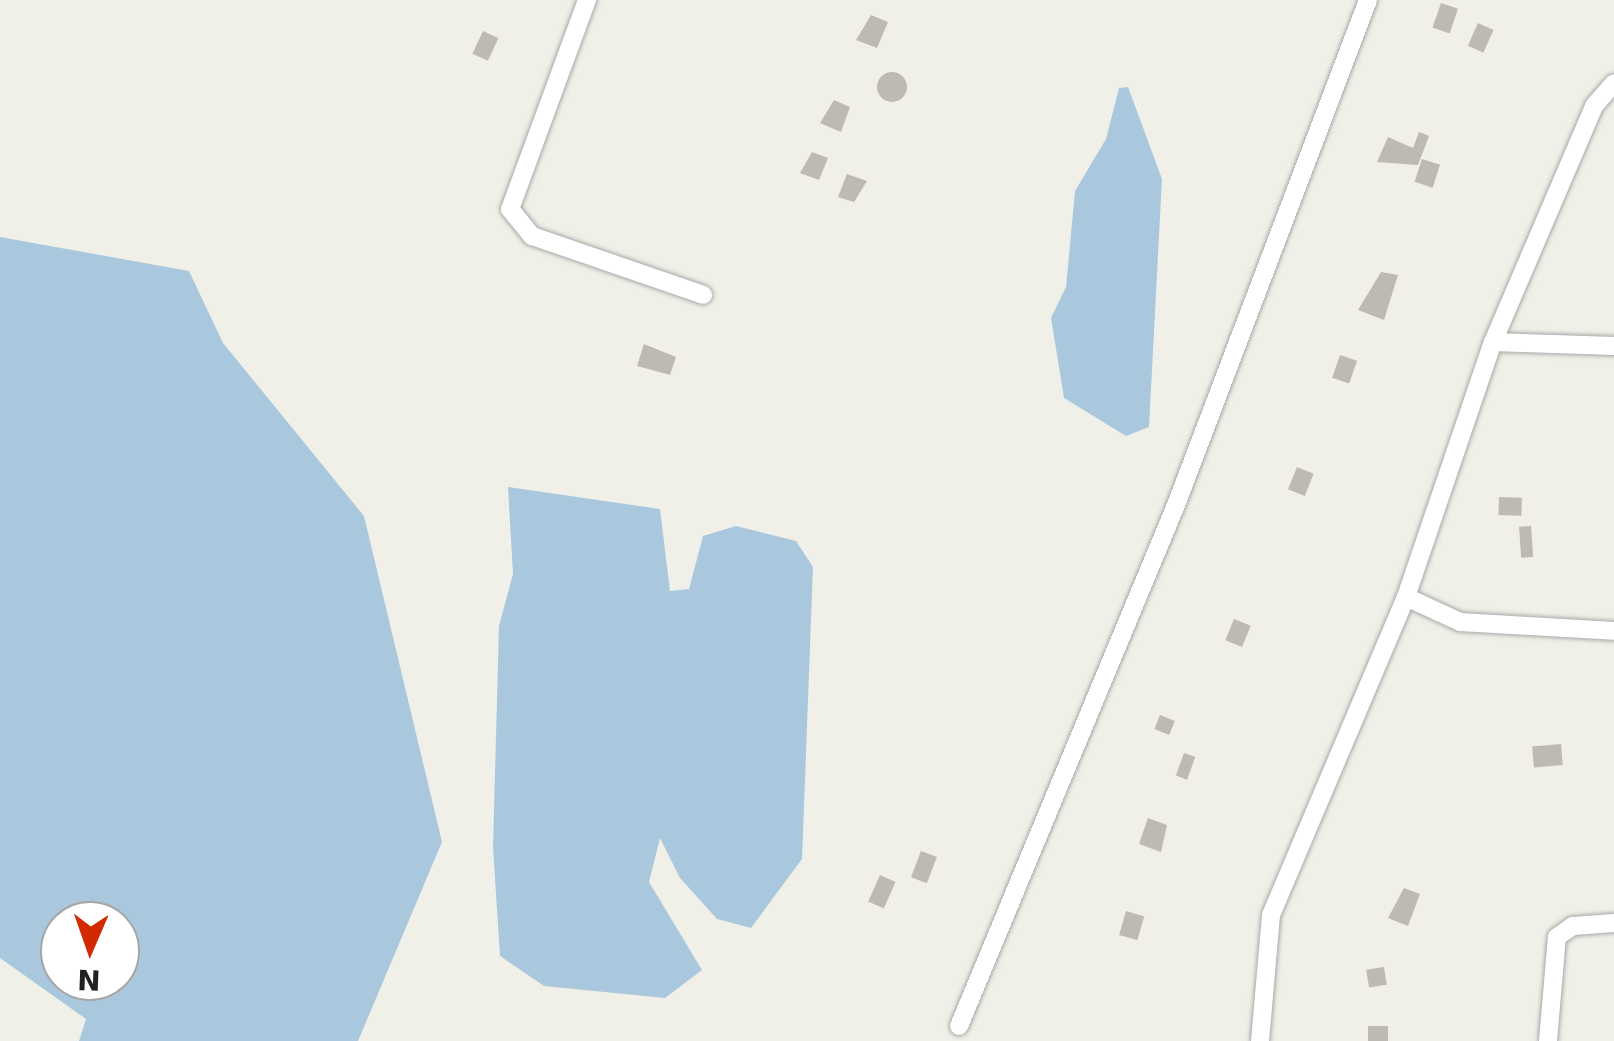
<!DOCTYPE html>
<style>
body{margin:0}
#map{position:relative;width:1614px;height:1041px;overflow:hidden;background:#f1f0e8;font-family:"DejaVu Sans",sans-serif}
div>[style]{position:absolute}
.water>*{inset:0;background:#a9c8de}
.building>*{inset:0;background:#beb9b1;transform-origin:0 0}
.round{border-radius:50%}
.roads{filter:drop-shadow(0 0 2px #a8a8a8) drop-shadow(0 0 2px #a8a8a8)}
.minor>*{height:18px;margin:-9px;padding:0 9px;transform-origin:9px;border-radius:9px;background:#fff}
span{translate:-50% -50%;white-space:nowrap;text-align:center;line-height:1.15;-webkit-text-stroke:8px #fff;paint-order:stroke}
.north{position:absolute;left:40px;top:901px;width:100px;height:100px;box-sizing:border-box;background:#fff;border:2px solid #a6a6a6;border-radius:50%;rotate:182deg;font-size:28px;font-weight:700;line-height:40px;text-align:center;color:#212121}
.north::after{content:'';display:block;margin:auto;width:35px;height:45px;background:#d12a01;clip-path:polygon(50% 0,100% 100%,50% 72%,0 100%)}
</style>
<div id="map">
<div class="water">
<div style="clip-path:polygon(1128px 87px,1162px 179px,1149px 427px,1126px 436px,1064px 398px,1051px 318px,1066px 287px,1075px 191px,1106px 139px,1119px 88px)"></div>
<div style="clip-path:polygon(evenodd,0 237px,189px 271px,223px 343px,364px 516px,442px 842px,358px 1041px,79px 1041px,86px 1019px,0 958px,0 237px,60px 921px,120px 921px,120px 981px,60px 981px,60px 921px)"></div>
<div style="clip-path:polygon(508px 487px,660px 509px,670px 591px,689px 589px,703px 536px,736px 526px,796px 541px,813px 567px,802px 859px,751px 928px,717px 919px,680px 878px,660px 838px,649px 882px,702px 970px,665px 998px,544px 986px,500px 956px,493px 847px,499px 626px,513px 574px)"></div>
</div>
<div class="building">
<div style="left:1441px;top:3px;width:18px;height:26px;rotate:19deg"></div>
<div style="clip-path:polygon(871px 15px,888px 22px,877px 48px,856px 40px)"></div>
<div style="left:1478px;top:23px;width:17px;height:25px;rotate:24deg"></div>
<div style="left:483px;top:31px;width:17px;height:25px;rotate:25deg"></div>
<div class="round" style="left:877px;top:72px;width:30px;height:30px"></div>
<div style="clip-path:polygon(834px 100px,850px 107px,841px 132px,820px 123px)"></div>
<div style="clip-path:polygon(1419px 132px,1429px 136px,1418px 165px,1377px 162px,1388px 137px,1413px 148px)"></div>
<div style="clip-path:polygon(812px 152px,828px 158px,819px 180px,800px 173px)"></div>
<div style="left:1422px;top:159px;width:19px;height:24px;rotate:18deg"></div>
<div style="clip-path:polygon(847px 174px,867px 181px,854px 202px,838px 197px)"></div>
<div style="clip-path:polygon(1381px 272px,1398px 275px,1384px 320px,1358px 310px)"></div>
<div style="clip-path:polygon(644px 344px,676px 357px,670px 375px,637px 366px)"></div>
<div style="left:1340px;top:355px;width:18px;height:24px;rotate:19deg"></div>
<div style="left:1297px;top:467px;width:18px;height:24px;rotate:22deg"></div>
<div style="left:1499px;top:497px;width:23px;height:18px;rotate:2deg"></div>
<div style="left:1531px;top:526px;width:31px;height:12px;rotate:86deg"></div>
<div style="left:1234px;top:619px;width:18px;height:23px;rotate:22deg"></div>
<div style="left:1160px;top:715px;width:16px;height:15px;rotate:22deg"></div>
<div style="left:1561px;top:744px;width:21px;height:29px;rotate:85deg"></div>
<div style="left:1184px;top:753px;width:12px;height:24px;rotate:20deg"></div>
<div style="clip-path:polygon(1148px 818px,1167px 825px,1161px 852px,1139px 844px)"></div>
<div style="left:921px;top:851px;width:17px;height:28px;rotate:21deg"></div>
<div style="left:880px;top:875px;width:17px;height:29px;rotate:24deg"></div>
<div style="clip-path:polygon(1404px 888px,1420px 894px,1408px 926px,1388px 918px)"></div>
<div style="left:1126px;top:911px;width:19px;height:25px;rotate:16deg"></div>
<div style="left:1384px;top:967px;width:18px;height:18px;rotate:81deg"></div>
<div style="left:1368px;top:1026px;width:20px;height:15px"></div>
</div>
<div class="roads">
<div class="minor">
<div style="left:587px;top:0;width:223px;rotate:110.2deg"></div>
<div style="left:510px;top:209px;width:35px;rotate:51deg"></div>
<div style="left:532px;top:236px;width:181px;rotate:19deg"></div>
<div style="left:1493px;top:342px;width:121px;rotate:1.9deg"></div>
<div style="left:1406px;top:597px;width:60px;rotate:24.8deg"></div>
<div style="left:1460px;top:622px;width:154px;rotate:3.3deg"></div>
<div style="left:959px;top:1026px;width:564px;rotate:-67.39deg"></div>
<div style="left:1176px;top:505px;width:540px;rotate:-69.18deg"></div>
<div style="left:1260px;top:1041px;width:126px;rotate:-85deg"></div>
<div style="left:1271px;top:915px;width:345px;rotate:-67deg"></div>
<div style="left:1406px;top:597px;width:269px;rotate:-71.2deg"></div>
<div style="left:1493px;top:342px;width:257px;rotate:-66.8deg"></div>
<div style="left:1594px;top:106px;width:30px;rotate:-49deg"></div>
<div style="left:1548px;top:1041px;width:104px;rotate:-85.1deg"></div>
<div style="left:1557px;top:937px;width:19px;rotate:-35deg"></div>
<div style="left:1573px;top:926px;width:41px;rotate:-4.2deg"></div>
</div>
</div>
<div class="north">N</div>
</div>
